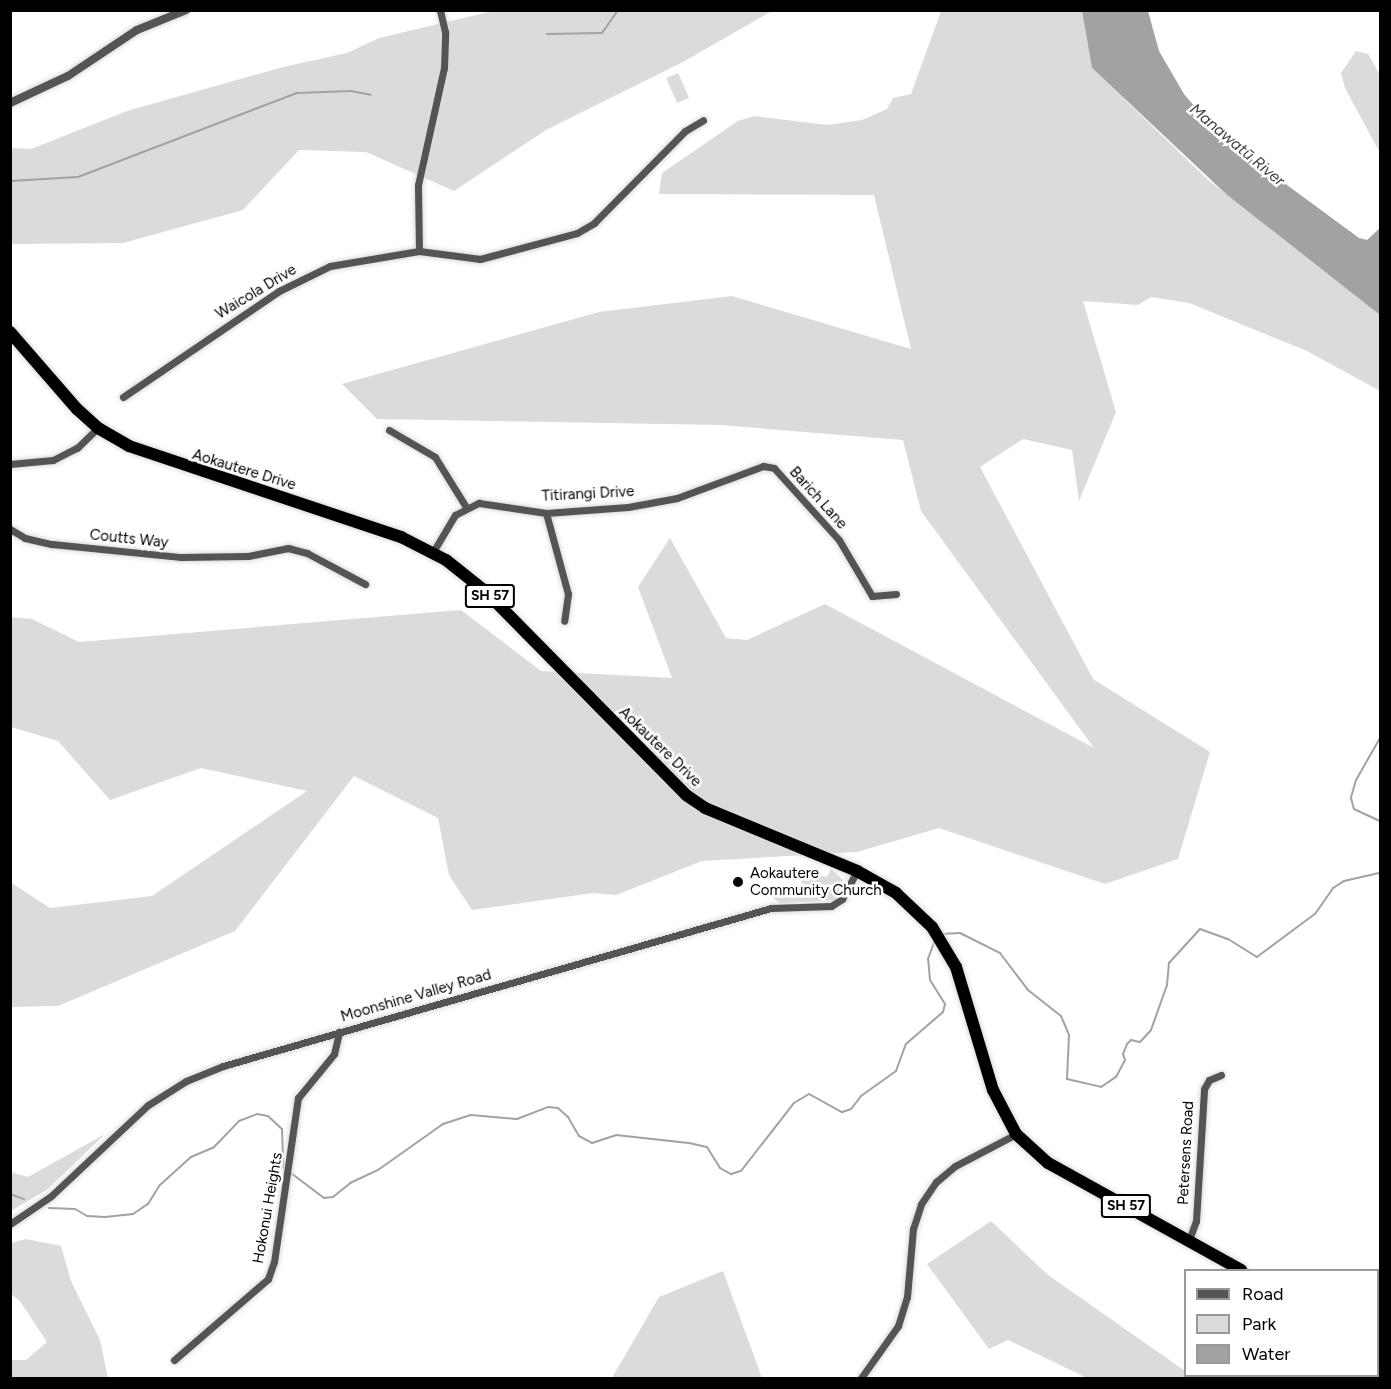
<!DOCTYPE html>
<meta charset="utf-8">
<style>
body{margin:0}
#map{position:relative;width:1391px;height:1389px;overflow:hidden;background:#fff;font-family:Figtree,sans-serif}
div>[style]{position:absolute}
.green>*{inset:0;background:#dbdbdb;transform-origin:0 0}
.water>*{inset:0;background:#a2a2a2}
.stream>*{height:2px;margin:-1px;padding:0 1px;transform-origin:1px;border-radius:1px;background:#a2a2a2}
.roads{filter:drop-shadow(0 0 2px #dbdbdb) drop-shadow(0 0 2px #dbdbdb)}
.minor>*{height:7px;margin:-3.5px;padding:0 3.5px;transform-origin:3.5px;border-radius:3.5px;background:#545454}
.tertiary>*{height:8px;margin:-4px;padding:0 4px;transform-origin:4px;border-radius:4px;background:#545454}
.trunk>*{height:12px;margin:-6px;padding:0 6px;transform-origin:6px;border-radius:6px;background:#000}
.dots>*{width:16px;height:16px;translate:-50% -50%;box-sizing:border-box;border:3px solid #fff;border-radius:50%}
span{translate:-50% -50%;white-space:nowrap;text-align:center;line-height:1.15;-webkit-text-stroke:5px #fff;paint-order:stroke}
.shield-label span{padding:2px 4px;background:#fff;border:2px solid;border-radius:4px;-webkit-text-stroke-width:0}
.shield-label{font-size:14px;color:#000;font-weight:700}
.street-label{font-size:15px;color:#000}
.poi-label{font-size:15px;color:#000}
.left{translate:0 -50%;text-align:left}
.water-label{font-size:16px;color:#434343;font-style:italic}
.frame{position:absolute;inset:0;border:12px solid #000;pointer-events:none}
.legend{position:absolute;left:1184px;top:1269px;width:195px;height:108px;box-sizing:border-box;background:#fff;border:2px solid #999;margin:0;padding:8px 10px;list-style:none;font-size:18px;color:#000}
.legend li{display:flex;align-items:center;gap:12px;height:30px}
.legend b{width:30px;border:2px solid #999}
</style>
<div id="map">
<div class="green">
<div style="clip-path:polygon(493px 11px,772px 11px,683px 62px,546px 130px,454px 191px,366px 152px,299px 150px,243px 210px,123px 243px,11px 244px,11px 148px,31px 149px,127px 111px,283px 67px,347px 53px,379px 38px)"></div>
<div style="clip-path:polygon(941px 11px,1082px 11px,1092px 68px,1207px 179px,1380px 315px,1380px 391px,1307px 351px,1189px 303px,1151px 297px,1138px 305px,1083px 301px,1116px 412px,1079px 501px,1072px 450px,1023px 439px,980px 467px,1093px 679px,1210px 752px,1178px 859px,1105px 884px,939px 828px,857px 852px,702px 861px,616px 895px,593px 893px,472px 910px,449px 875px,438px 818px,354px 776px,235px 931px,58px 1006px,11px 1007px,10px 882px,50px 908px,152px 896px,307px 791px,201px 768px,110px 800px,58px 741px,11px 727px,11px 617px,32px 619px,79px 642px,461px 610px,541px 671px,672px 678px,638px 587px,670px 538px,726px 638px,747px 640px,825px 604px,1094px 748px,921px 511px,903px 440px,721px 425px,377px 419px,342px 384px,599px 312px,732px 296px,911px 349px,874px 195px,659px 194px,662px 173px,738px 121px,754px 116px,827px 125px,862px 120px,887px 109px,893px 98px,911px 94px)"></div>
<div style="clip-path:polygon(1356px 51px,1368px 54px,1380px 75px,1380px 153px,1345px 88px,1341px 73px)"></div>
<div style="left:678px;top:73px;width:27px;height:13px;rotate:66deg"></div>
<div style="clip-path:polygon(831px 869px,843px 880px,845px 888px,835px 900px,780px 903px,773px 898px,770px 890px,805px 887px,794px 870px,827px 877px)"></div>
<div style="clip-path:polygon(105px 1134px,48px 1189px,11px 1211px,11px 1172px,28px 1177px)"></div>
<div style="clip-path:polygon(991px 1221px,1048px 1275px,1185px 1371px,1186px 1376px,1197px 1378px,1087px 1378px,1008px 1340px,989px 1349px,927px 1264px)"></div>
<div style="clip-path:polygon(26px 1239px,61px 1246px,71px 1281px,100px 1340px,108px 1378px,11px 1378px,11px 1360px,26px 1360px,47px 1342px,20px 1301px,11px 1294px,11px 1243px)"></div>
<div style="clip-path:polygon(723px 1271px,762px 1378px,612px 1378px,659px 1297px)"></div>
</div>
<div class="water">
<div style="clip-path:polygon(1082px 11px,1148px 11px,1159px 51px,1184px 94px,1219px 135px,1359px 238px,1367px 240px,1380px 228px,1380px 315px,1226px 194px,1092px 68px)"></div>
</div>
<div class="stream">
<div style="left:547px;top:34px;width:55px;rotate:-1deg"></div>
<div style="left:602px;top:33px;width:28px;rotate:-55deg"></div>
<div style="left:10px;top:181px;width:68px;rotate:-3.4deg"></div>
<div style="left:78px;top:177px;width:235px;rotate:-21deg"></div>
<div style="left:297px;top:93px;width:54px;rotate:-2.1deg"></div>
<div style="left:351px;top:91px;width:20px;rotate:11deg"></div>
<div style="left:1380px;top:738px;width:48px;rotate:119.7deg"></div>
<div style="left:1356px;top:780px;width:19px;rotate:106deg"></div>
<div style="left:1351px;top:798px;width:11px;rotate:75deg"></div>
<div style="left:1354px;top:809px;width:29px;rotate:25deg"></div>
<div style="left:941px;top:934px;width:19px;rotate:-3deg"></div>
<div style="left:960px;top:933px;width:45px;rotate:26.6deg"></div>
<div style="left:1000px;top:953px;width:46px;rotate:52.9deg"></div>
<div style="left:1028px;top:990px;width:42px;rotate:38.2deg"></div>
<div style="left:1061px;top:1016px;width:21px;rotate:67deg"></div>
<div style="left:1069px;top:1035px;width:44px;rotate:92.6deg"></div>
<div style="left:1067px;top:1079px;width:35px;rotate:13deg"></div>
<div style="left:1101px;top:1087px;width:18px;rotate:-34deg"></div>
<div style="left:1116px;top:1077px;width:19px;rotate:-62deg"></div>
<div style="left:1125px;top:1060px;width:6px;rotate:-108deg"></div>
<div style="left:1123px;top:1054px;width:11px;rotate:-68deg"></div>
<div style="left:1127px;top:1044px;width:6px;rotate:-45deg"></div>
<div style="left:1131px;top:1040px;width:9px;rotate:13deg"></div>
<div style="left:1140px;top:1042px;width:16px;rotate:-47deg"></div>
<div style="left:1151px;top:1030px;width:48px;rotate:-70.4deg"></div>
<div style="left:1167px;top:985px;width:22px;rotate:-85deg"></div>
<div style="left:1169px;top:963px;width:46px;rotate:-47.6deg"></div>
<div style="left:1200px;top:929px;width:30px;rotate:20deg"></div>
<div style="left:1228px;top:939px;width:34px;rotate:32deg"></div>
<div style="left:1257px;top:957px;width:72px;rotate:-36.6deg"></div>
<div style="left:1315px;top:914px;width:32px;rotate:-55deg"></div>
<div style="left:1333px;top:888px;width:13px;rotate:-32deg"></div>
<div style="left:1344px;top:881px;width:37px;rotate:-13deg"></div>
<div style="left:10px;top:1194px;width:15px;rotate:20deg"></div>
<div style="left:49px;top:1208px;width:26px;rotate:2deg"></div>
<div style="left:75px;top:1209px;width:14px;rotate:30deg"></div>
<div style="left:87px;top:1216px;width:18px;rotate:3deg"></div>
<div style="left:105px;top:1217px;width:28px;rotate:-6deg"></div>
<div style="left:133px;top:1214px;width:18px;rotate:-34deg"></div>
<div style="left:148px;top:1204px;width:22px;rotate:-58deg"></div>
<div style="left:160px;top:1185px;width:42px;rotate:-42.1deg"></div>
<div style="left:191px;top:1157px;width:25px;rotate:-23deg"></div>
<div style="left:214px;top:1147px;width:36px;rotate:-46deg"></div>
<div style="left:239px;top:1121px;width:19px;rotate:-21deg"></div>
<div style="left:257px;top:1114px;width:11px;rotate:10deg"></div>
<div style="left:268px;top:1116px;width:19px;rotate:43deg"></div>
<div style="left:282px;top:1129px;width:38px;rotate:88deg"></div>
<div style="left:283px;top:1167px;width:51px;rotate:37.1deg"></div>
<div style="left:324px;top:1198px;width:9px;rotate:-6deg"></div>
<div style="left:333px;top:1197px;width:22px;rotate:-39deg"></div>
<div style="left:350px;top:1183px;width:31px;rotate:-25deg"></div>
<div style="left:378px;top:1170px;width:80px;rotate:-35.3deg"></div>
<div style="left:443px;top:1124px;width:29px;rotate:-18deg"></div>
<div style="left:471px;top:1115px;width:46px;rotate:5deg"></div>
<div style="left:517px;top:1119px;width:33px;rotate:-21deg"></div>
<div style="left:548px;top:1107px;width:10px;rotate:6deg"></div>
<div style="left:558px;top:1108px;width:13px;rotate:42deg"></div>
<div style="left:568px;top:1117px;width:22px;rotate:60deg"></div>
<div style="left:579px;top:1136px;width:15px;rotate:28deg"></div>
<div style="left:592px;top:1143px;width:25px;rotate:-18deg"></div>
<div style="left:616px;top:1135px;width:73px;rotate:6.3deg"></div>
<div style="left:689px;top:1143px;width:18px;rotate:13deg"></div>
<div style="left:707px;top:1147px;width:25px;rotate:58deg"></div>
<div style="left:720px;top:1168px;width:13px;rotate:29deg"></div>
<div style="left:731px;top:1174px;width:10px;rotate:-17deg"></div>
<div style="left:741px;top:1171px;width:86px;rotate:-52.1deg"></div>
<div style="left:794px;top:1103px;width:17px;rotate:-31deg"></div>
<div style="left:809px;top:1094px;width:38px;rotate:29deg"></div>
<div style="left:842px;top:1112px;width:9px;rotate:-18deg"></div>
<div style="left:851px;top:1109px;width:16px;rotate:-52deg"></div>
<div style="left:861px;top:1096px;width:43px;rotate:-35.5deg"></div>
<div style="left:896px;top:1071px;width:29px;rotate:-70deg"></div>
<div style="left:906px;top:1044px;width:49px;rotate:-40.9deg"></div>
<div style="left:943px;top:1012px;width:8px;rotate:-76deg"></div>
<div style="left:945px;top:1004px;width:28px;rotate:-122deg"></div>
<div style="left:930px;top:980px;width:21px;rotate:-95deg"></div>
<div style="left:928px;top:959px;width:20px;rotate:-70deg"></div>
</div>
<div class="roads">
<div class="minor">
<div style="left:419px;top:251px;width:66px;rotate:-90.9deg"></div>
<div style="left:418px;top:185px;width:120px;rotate:-77.5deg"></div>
<div style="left:444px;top:68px;width:36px;rotate:-88deg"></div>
<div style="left:445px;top:32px;width:23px;rotate:-103deg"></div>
<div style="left:123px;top:397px;width:189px;rotate:-34.2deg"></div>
<div style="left:279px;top:291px;width:57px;rotate:-26.1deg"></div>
<div style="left:330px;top:266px;width:90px;rotate:-9.6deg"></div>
<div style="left:419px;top:251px;width:62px;rotate:7.5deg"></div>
<div style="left:480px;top:259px;width:100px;rotate:-15deg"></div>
<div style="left:577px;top:233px;width:20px;rotate:-30deg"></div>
<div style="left:594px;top:223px;width:129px;rotate:-45.3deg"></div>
<div style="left:685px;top:131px;width:21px;rotate:-31deg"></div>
<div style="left:389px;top:430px;width:53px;rotate:30.4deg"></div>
<div style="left:435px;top:457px;width:59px;rotate:58.2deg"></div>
<div style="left:10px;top:464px;width:43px;rotate:-5.3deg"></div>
<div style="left:53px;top:460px;width:27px;rotate:-27deg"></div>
<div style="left:77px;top:448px;width:29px;rotate:-44deg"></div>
<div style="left:546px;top:513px;width:84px;rotate:74.8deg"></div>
<div style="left:568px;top:594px;width:27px;rotate:98deg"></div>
<div style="left:10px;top:529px;width:17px;rotate:31deg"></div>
<div style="left:25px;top:538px;width:28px;rotate:13deg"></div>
<div style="left:52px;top:544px;width:130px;rotate:5.8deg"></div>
<div style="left:181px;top:557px;width:67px;rotate:-0.9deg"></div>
<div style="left:248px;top:556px;width:41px;rotate:-11.3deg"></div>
<div style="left:288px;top:548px;width:20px;rotate:15deg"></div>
<div style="left:307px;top:553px;width:66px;rotate:28.1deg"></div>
<div style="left:433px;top:552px;width:43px;rotate:-59.3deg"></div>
<div style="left:455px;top:515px;width:27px;rotate:-27deg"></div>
<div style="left:479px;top:503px;width:68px;rotate:8.5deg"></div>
<div style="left:546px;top:513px;width:82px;rotate:-4.2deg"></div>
<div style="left:628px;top:507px;width:50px;rotate:-10.4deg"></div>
<div style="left:677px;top:498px;width:92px;rotate:-20.4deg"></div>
<div style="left:763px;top:466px;width:11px;rotate:10deg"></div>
<div style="left:774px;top:468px;width:97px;rotate:47.9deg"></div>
<div style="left:839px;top:540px;width:65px;rotate:59.5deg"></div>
<div style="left:872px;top:596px;width:24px;rotate:-5deg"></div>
<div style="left:10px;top:1224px;width:50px;rotate:-34.3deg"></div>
<div style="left:51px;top:1196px;width:133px;rotate:-43.2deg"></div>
<div style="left:148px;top:1105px;width:45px;rotate:-32.3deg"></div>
<div style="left:186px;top:1081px;width:40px;rotate:-22deg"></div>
<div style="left:223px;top:1066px;width:570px;rotate:-16.08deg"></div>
<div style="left:771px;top:908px;width:60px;rotate:-1.9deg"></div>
<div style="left:831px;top:906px;width:13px;rotate:-32deg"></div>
<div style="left:842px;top:899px;width:32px;rotate:-62deg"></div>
<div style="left:1189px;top:1240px;width:20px;rotate:-70deg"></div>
<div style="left:1196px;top:1221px;width:132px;rotate:-86.5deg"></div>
<div style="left:1204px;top:1089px;width:10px;rotate:-61deg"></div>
<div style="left:1209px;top:1080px;width:13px;rotate:-23deg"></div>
<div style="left:174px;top:1360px;width:124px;rotate:-40.8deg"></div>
<div style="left:268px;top:1279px;width:18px;rotate:-71deg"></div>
<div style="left:274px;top:1262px;width:166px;rotate:-81.7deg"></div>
<div style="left:298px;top:1098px;width:57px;rotate:-50.7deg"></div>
<div style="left:334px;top:1054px;width:23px;rotate:-77deg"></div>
<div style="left:861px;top:1378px;width:64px;rotate:-54.6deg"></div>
<div style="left:898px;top:1326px;width:30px;rotate:-73deg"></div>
<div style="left:907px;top:1297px;width:68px;rotate:-85deg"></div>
<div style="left:913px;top:1229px;width:26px;rotate:-72deg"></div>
<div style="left:921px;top:1204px;width:27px;rotate:-56deg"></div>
<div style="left:936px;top:1182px;width:25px;rotate:-40deg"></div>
<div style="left:955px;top:1166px;width:69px;rotate:-27.7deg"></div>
</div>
<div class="tertiary">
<div style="left:10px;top:103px;width:64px;rotate:-25deg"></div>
<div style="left:68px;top:76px;width:83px;rotate:-33.7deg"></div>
<div style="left:137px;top:30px;width:53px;rotate:-22.2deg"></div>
</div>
<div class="trunk">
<div style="left:10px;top:332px;width:102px;rotate:49deg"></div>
<div style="left:77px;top:409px;width:28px;rotate:42deg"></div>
<div style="left:98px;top:428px;width:36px;rotate:30deg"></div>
<div style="left:129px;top:446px;width:287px;rotate:18.5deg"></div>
<div style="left:401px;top:537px;width:51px;rotate:27.1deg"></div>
<div style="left:446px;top:560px;width:50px;rotate:38.5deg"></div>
<div style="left:485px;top:591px;width:286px;rotate:45.4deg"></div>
<div style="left:686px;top:795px;width:23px;rotate:34deg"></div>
<div style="left:705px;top:808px;width:165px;rotate:22.5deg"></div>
<div style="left:857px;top:871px;width:45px;rotate:29.4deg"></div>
<div style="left:896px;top:893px;width:50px;rotate:43.4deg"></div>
<div style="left:932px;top:927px;width:47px;rotate:59deg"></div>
<div style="left:956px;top:967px;width:128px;rotate:73.3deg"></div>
<div style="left:993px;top:1090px;width:50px;rotate:62.4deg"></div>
<div style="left:1016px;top:1134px;width:43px;rotate:42.2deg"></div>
<div style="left:1048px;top:1163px;width:221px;rotate:29deg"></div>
<div style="left:1333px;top:1376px;width:3px;rotate:45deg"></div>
</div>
</div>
<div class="dots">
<div style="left:738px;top:882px;background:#000"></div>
</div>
<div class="shield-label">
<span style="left:490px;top:596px">SH 57</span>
<span style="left:1126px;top:1206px">SH 57</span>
</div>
<div class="street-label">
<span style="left:256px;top:292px;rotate:-31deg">Waicola Drive</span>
<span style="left:244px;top:470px;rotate:17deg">Aokautere Drive</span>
<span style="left:588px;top:494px;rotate:-3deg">Titirangi Drive</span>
<span style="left:818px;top:498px;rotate:48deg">Barich Lane</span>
<span style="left:129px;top:539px;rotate:6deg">Coutts Way</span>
<span style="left:660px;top:747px;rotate:44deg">Aokautere Drive</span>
<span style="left:416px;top:996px;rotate:-16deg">Moonshine Valley Road</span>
<span style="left:1186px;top:1153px;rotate:-87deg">Petersens Road</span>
<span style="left:268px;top:1208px;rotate:-80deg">Hokonui Heights</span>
</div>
<div class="poi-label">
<span class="left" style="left:750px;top:882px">Aokautere<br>Community Church</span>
</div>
<div class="water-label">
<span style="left:1237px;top:145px;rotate:40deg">Manawatū River</span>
</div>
<div class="frame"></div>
<ul class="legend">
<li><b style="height:8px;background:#545454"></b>Road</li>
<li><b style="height:16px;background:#dbdbdb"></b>Park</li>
<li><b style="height:16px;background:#a2a2a2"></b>Water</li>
</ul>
</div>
